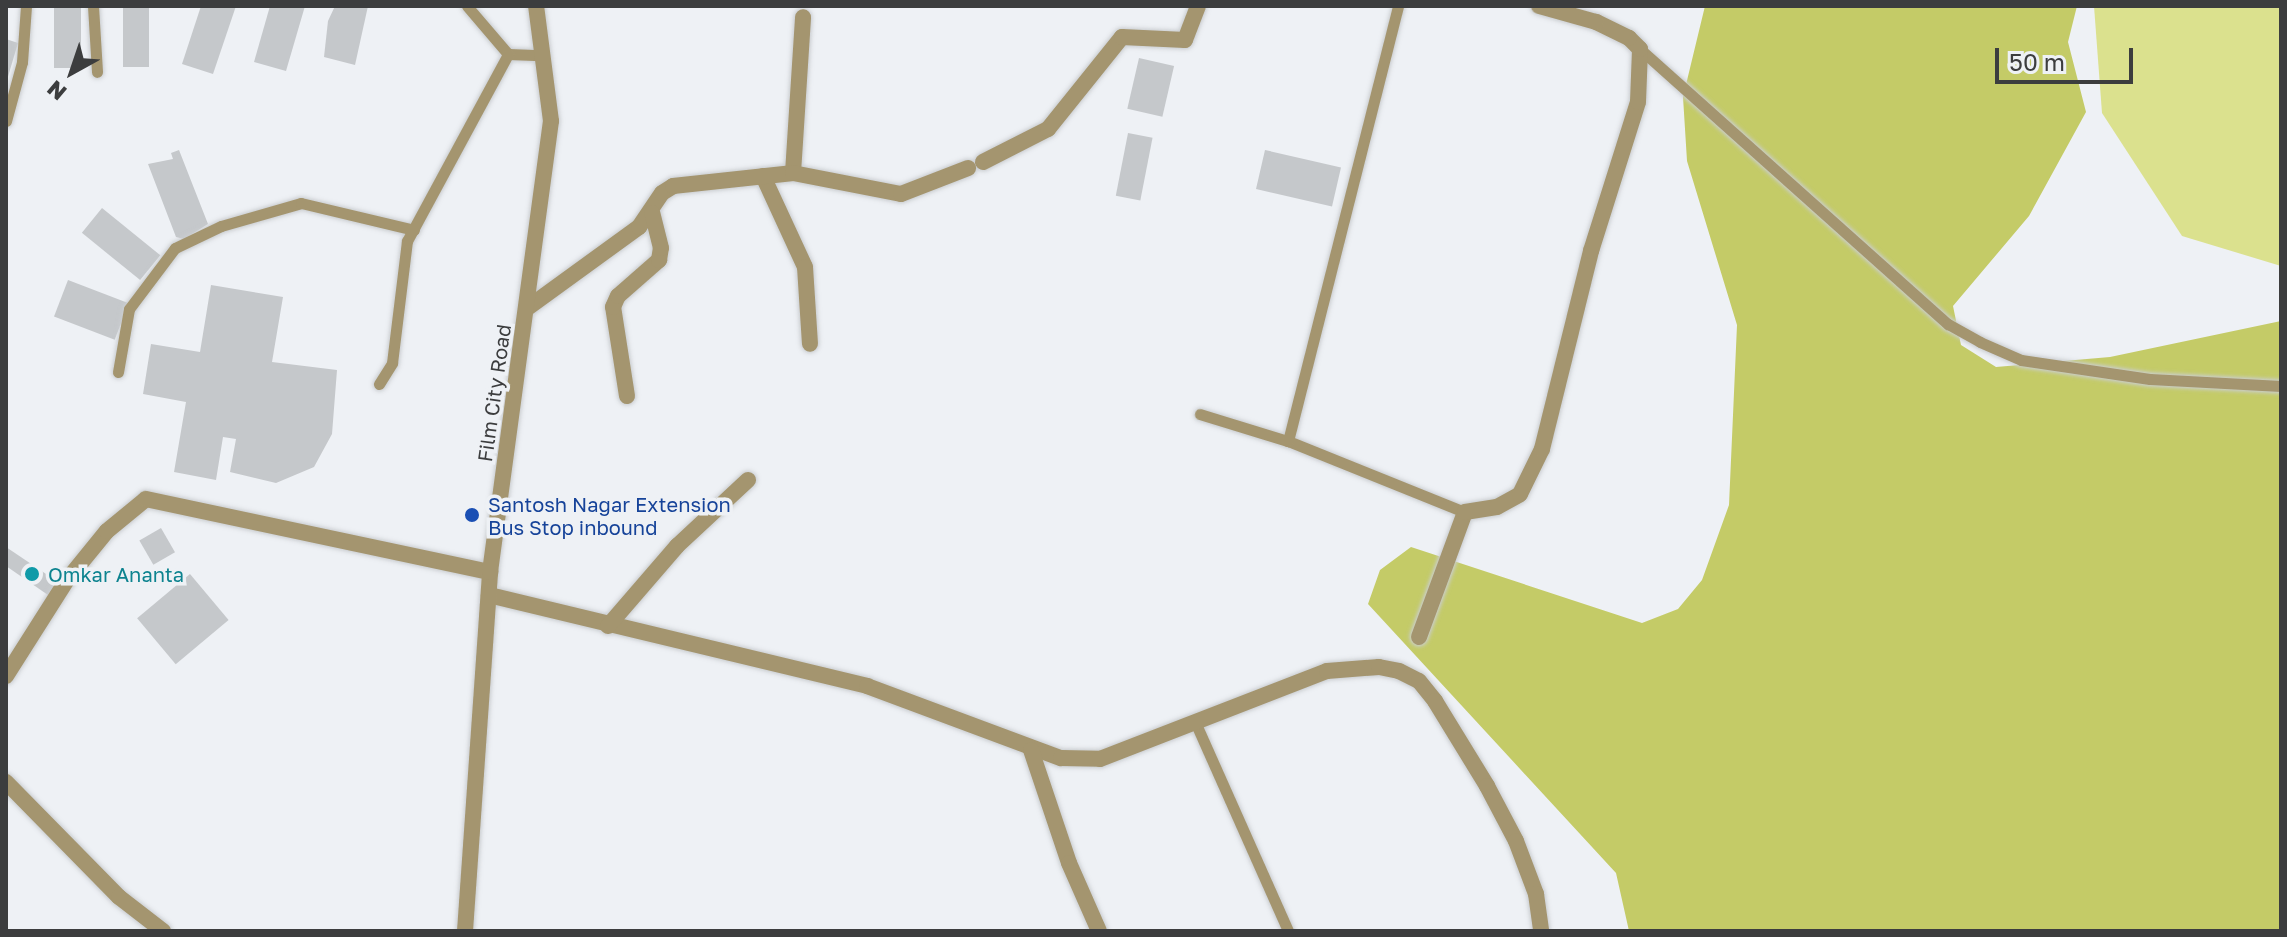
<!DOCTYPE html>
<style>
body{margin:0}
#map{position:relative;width:2287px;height:937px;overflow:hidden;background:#eef1f5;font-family:"Golos Text",sans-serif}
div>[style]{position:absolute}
.green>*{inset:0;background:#dbe18e}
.forest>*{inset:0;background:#c4cb67}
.building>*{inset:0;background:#c5c8cb;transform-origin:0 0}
.roads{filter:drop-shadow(0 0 2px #cacdd0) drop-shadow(0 0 2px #cacdd0)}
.service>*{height:11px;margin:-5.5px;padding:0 5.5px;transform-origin:5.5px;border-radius:5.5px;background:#a4956f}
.minor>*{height:16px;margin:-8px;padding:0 8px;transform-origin:8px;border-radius:8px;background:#a4956f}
.tertiary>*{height:16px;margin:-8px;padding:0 8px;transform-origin:8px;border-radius:8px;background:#a4956f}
.dots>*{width:22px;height:22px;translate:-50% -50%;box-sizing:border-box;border:4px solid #eef1f5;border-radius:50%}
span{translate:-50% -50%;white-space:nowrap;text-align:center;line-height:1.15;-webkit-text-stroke:7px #eef1f5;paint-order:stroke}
.street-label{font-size:20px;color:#3c3d3e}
.transit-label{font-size:20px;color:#164399}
.left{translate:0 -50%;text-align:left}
.culture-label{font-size:20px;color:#0d838f}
.frame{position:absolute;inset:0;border:8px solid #3c3d3e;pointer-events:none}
.north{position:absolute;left:32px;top:32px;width:80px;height:80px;-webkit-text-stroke:6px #eef1f5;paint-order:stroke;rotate:220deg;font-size:22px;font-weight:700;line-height:32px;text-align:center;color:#3c3d3e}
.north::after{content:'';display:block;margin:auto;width:28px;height:36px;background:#3c3d3e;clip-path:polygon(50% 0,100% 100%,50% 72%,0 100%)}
.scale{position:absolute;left:1995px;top:48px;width:138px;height:36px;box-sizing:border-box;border:4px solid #3c3d3e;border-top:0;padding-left:10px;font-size:24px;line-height:28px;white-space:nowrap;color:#3c3d3e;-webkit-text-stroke:6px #eef1f5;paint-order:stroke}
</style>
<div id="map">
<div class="green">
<div style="clip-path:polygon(2094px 6px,2281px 6px,2281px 266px,2182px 236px,2102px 113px)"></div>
</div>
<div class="forest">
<div style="clip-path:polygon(1705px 6px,2077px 6px,2068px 42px,2086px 112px,2029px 216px,1953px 306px,1961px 345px,1996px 367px,2110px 357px,2281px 321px,2281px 931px,1629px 931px,1616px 873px,1368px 604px,1380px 570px,1411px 547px,1642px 623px,1678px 609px,1702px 580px,1729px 505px,1737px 325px,1687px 161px,1683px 97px)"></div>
</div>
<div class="building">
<div style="left:54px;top:6px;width:27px;height:62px"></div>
<div style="left:123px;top:6px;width:26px;height:61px"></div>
<div style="clip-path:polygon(201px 6px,236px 6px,213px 74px,182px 64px)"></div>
<div style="clip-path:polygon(270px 6px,305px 6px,286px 71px,254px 62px)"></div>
<div style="clip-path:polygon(335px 6px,368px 6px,355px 65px,324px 57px,328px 21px)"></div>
<div style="clip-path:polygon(6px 39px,18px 43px,7px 80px,6px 79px)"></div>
<div style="left:1139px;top:58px;width:36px;height:52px;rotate:13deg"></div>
<div style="left:1128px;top:133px;width:25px;height:64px;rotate:11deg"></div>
<div style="clip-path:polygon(179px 150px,208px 224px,184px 239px,176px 237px,148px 164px,173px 159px,171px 153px)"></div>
<div style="left:1265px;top:150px;width:78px;height:40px;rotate:13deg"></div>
<div style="left:102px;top:208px;width:75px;height:32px;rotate:39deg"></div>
<div style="left:68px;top:280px;width:65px;height:39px;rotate:21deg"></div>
<div style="clip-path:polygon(211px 285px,283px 297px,272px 362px,337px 370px,332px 434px,314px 467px,276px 483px,230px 472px,236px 439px,223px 437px,216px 480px,174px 472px,186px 402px,143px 394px,151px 344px,200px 352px)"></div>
<div style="left:161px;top:528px;width:28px;height:25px;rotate:60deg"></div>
<div style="clip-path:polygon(6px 547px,58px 582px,48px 595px,6px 566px)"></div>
<div style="left:190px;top:574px;width:60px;height:69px;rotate:50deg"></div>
</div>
<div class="roads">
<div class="service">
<div style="left:93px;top:6px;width:66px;rotate:86.5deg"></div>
<div style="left:467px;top:6px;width:63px;rotate:49.5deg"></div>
<div style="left:508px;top:54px;width:33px;rotate:2deg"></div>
<div style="left:1640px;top:49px;width:413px;rotate:41.8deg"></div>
<div style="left:1948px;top:324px;width:37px;rotate:29deg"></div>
<div style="left:1980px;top:342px;width:45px;rotate:23.7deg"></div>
<div style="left:2021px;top:360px;width:130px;rotate:8.4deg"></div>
<div style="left:2150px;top:379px;width:131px;rotate:3.1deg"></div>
<div style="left:6px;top:121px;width:61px;rotate:-74.8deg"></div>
<div style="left:22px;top:62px;width:56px;rotate:-85.9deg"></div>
<div style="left:118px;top:372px;width:64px;rotate:-80.1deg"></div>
<div style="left:129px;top:309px;width:76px;rotate:-53deg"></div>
<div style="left:175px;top:248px;width:51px;rotate:-25.6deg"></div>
<div style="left:221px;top:226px;width:83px;rotate:-16deg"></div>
<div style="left:301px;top:203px;width:116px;rotate:13.4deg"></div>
<div style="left:379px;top:384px;width:25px;rotate:-58deg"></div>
<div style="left:392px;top:363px;width:123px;rotate:-83deg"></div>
<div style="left:407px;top:241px;width:213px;rotate:-61.6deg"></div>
<div style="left:1200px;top:414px;width:92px;rotate:17.1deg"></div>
<div style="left:1288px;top:441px;width:191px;rotate:21.9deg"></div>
<div style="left:1288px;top:441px;width:449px;rotate:-75.8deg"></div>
<div style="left:1196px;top:724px;width:227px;rotate:66deg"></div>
</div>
<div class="minor">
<div style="left:983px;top:162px;width:73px;rotate:-26.9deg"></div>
<div style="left:1048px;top:129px;width:118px;rotate:-51.2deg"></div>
<div style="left:1122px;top:37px;width:63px;rotate:2.7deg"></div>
<div style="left:1185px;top:40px;width:36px;rotate:-69deg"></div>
<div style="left:793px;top:173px;width:156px;rotate:-86.3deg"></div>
<div style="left:763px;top:176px;width:100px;rotate:65.2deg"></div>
<div style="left:805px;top:267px;width:77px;rotate:86.3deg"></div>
<div style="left:526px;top:309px;width:140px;rotate:-36deg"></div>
<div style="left:639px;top:227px;width:41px;rotate:-55.9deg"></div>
<div style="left:662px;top:193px;width:13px;rotate:-32deg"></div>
<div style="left:673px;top:186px;width:121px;rotate:-6.2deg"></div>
<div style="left:793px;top:173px;width:110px;rotate:11deg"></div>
<div style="left:901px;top:194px;width:72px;rotate:-21.2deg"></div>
<div style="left:627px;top:396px;width:90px;rotate:-98.9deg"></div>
<div style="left:613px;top:307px;width:12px;rotate:-66deg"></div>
<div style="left:618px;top:296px;width:55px;rotate:-41.3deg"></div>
<div style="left:659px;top:260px;width:12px;rotate:-81deg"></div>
<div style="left:661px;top:248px;width:36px;rotate:-104deg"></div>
<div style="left:489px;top:595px;width:389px;rotate:13.5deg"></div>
<div style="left:867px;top:686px;width:207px;rotate:20.4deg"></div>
<div style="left:1061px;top:758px;width:39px;rotate:1deg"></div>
<div style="left:1100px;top:759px;width:243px;rotate:-21.2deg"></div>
<div style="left:1327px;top:671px;width:52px;rotate:-4.4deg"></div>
<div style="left:1379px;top:667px;width:20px;rotate:11deg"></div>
<div style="left:1399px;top:671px;width:22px;rotate:27deg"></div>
<div style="left:1419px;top:681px;width:26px;rotate:51deg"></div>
<div style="left:1435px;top:701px;width:100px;rotate:58.5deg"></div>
<div style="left:1487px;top:786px;width:62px;rotate:62.2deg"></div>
<div style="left:1516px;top:841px;width:57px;rotate:69.3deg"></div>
<div style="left:1536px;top:894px;width:37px;rotate:82deg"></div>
<div style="left:608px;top:626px;width:106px;rotate:-49.2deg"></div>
<div style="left:677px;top:546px;width:97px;rotate:-42.9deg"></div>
<div style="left:1419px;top:637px;width:133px;rotate:-69.8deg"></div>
<div style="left:1465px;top:512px;width:32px;rotate:-9deg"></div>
<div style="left:1497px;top:507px;width:26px;rotate:-29deg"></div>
<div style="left:1520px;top:494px;width:50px;rotate:-63.9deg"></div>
<div style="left:1542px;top:449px;width:204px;rotate:-76.1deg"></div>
<div style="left:1591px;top:251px;width:156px;rotate:-72.5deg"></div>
<div style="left:1638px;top:102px;width:53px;rotate:-87.8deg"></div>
<div style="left:1640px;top:49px;width:16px;rotate:-135deg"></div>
<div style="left:1629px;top:38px;width:37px;rotate:-154deg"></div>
<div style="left:1596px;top:22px;width:59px;rotate:-164.3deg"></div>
<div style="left:1031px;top:750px;width:119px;rotate:71.4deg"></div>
<div style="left:1069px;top:863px;width:74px;rotate:66.2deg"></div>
<div style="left:6px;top:782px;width:161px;rotate:45.5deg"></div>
<div style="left:119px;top:897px;width:56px;rotate:37.7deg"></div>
</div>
<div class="tertiary">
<div style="left:6px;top:676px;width:114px;rotate:-57.6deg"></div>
<div style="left:67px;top:580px;width:63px;rotate:-50.8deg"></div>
<div style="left:107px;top:531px;width:50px;rotate:-39.4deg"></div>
<div style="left:146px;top:499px;width:352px;rotate:12deg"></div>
<div style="left:465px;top:931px;width:360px;rotate:-86deg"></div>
<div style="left:490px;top:572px;width:455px;rotate:-82.3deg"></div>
<div style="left:551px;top:121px;width:116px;rotate:-97.4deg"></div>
</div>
</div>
<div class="dots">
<div style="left:472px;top:515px;background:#1a4fb4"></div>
<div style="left:32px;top:574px;background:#0f9aa8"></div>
</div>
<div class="street-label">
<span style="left:494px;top:393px;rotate:-82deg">Film City Road</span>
</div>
<div class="transit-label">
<span class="left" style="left:488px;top:516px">Santosh Nagar Extension<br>Bus Stop inbound</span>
</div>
<div class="culture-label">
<span class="left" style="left:48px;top:574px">Omkar Ananta</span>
</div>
<div class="frame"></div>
<div class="north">N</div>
<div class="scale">50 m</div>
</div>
